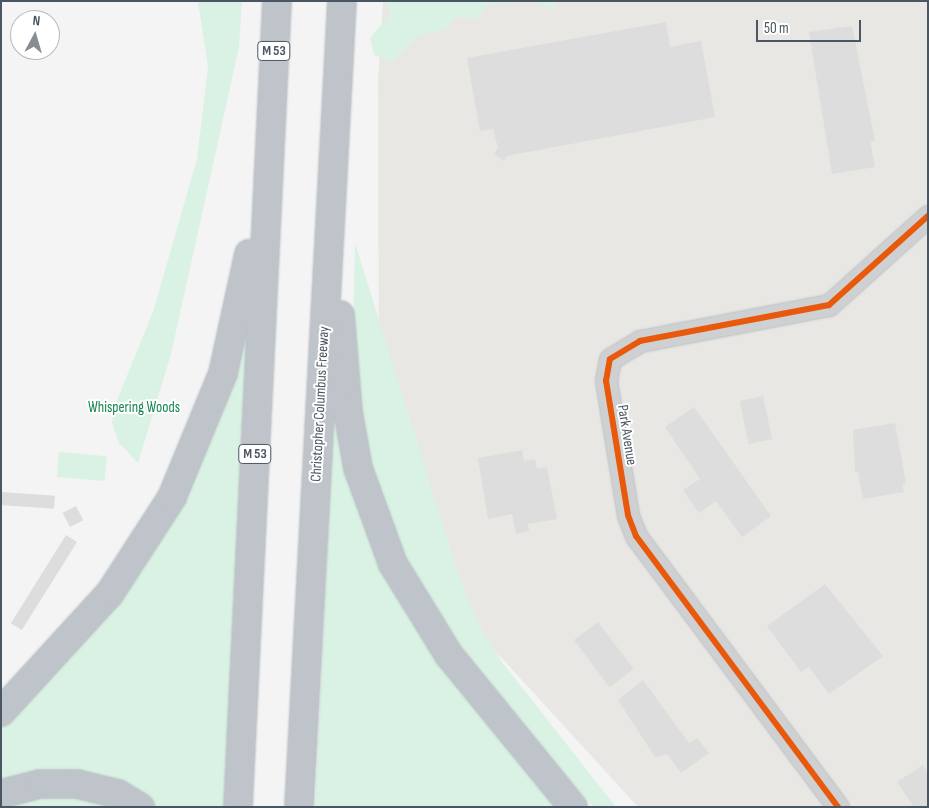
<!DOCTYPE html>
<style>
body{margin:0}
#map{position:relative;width:929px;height:808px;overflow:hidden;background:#f4f4f4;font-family:"Sofia Sans Condensed",sans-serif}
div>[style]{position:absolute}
.commercial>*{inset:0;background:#e8e7e3}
.green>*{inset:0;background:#d9f2e3;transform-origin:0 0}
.building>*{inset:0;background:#ddddde;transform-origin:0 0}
.roads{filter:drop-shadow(0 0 1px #b9bec3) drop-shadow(0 0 1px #b9bec3)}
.minor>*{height:21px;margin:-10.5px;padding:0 10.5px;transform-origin:10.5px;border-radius:10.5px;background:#ced0d2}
.highway>*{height:28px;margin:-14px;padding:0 14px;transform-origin:14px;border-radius:14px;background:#bec4c9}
.cycleway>*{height:6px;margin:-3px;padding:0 3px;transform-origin:3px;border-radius:3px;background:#e8590c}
span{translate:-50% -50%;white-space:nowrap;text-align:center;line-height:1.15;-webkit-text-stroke:4px #fff;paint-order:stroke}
.shield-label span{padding:1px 4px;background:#fff;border:1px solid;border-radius:4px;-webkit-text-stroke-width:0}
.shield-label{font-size:14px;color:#4a5661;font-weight:700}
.street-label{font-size:15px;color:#4a5661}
.park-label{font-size:15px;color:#17864f}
.frame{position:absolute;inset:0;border:2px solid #4a5661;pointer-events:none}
.north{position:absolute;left:10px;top:10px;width:50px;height:50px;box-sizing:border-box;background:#fff;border:1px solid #b7bbc0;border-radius:50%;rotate:6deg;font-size:14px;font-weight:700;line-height:20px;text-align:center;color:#4a5661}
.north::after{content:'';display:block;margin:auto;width:18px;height:22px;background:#868d94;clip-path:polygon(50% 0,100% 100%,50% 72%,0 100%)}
.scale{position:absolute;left:756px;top:20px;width:105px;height:22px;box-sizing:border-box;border:2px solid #4a5661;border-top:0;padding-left:6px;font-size:15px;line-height:18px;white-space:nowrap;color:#4a5661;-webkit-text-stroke:4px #fff;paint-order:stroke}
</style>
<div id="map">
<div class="commercial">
<div style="clip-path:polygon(383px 1px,928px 1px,928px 807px,638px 807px,478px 632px,379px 438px,378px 81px)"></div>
</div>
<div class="green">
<div style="clip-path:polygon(198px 1px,242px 1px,239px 47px,171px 354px,138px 463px,119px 443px,112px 423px,115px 405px,153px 312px,197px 159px,208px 67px)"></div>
<div style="clip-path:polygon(385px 1px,557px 1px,555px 9px,530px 1px,487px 5px,476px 19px,457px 17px,445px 29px,418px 36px,392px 62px,374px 55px,370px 38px,391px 13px)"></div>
<div style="clip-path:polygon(355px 243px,458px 573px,480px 626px,502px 662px,616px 807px,593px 807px,486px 683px,401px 556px,375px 487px,360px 419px,353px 334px)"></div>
<div style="clip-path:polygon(242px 341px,248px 342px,224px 807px,156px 807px,142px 797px,1px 785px,1px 728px,75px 648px)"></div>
<div style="clip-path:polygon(334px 413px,338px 413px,348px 468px,560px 807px,315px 807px)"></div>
<div style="left:59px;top:452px;width:48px;height:25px;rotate:5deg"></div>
<div style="clip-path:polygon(68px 794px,118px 807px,1px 807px,10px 802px)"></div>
</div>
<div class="building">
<div style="clip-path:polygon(666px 22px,670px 47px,701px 41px,715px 117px,507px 156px,504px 161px,494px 154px,498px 148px,493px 129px,480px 131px,467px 58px)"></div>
<div style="clip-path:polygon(852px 26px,875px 141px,870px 141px,875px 167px,832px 174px,809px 32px)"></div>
<div style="left:763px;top:396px;width:44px;height:24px;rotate:78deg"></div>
<div style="clip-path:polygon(694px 407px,771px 516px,742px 537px,716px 501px,699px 513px,683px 490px,700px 479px,665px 427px)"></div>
<div style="clip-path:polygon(895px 423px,906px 483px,902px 485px,904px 492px,863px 499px,858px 472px,855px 472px,853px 430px)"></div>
<div style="clip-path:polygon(522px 450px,524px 461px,535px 459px,537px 469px,547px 467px,557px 519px,528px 524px,529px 531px,516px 534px,512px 514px,488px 519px,478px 458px)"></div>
<div style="left:1px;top:492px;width:54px;height:13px;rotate:4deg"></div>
<div style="left:76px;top:506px;width:16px;height:15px;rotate:63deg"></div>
<div style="left:66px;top:535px;width:13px;height:104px;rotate:32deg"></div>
<div style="clip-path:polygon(825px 584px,883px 656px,829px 694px,809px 667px,801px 672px,767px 626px)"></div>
<div style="left:598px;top:622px;width:59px;height:30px;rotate:53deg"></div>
<div style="clip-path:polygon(643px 680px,689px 743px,697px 738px,709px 753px,681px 773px,667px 754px,655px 757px,618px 700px)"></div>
<div style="clip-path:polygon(923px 765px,928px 772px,928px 807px,914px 807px,897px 782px)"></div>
</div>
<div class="roads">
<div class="minor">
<div style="left:838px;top:807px;width:338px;rotate:-126.7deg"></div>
<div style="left:636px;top:536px;width:22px;rotate:-111deg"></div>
<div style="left:628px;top:515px;width:136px;rotate:-99.3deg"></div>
<div style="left:606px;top:381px;width:22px;rotate:-80deg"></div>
<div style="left:610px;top:359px;width:35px;rotate:-31deg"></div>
<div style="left:640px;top:341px;width:192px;rotate:-10.8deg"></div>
<div style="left:829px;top:305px;width:133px;rotate:-42deg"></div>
</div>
<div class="highway">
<div style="left:340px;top:315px;width:97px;rotate:85.3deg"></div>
<div style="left:348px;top:412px;width:57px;rotate:79.9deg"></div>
<div style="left:358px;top:468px;width:102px;rotate:70deg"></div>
<div style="left:393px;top:564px;width:107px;rotate:58.4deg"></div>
<div style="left:449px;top:655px;width:196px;rotate:50.8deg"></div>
<div style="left:1px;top:712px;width:161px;rotate:-47.5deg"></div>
<div style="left:110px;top:593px;width:114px;rotate:-57.1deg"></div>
<div style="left:172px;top:497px;width:134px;rotate:-67.6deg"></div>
<div style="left:223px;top:373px;width:122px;rotate:-77.7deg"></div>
<div style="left:1px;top:794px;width:40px;rotate:-14.4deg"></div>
<div style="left:40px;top:784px;width:37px"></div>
<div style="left:77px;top:784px;width:42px;rotate:13.7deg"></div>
<div style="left:118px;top:794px;width:26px;rotate:31deg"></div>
<div style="left:238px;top:807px;width:807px;rotate:-87.23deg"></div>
<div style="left:299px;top:807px;width:807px;rotate:-86.95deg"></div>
</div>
</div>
<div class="cycleway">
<div style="left:838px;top:807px;width:338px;rotate:-126.7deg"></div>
<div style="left:636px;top:536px;width:22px;rotate:-111deg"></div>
<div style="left:628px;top:515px;width:136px;rotate:-99.3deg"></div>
<div style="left:606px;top:381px;width:22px;rotate:-80deg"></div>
<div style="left:610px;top:359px;width:35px;rotate:-31deg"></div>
<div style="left:640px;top:341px;width:192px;rotate:-10.8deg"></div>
<div style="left:829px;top:305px;width:133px;rotate:-42deg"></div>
</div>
<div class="shield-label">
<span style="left:274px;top:51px">M 53</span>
<span style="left:255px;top:454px">M 53</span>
</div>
<div class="street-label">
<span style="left:320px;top:404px;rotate:-87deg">Christopher Columbus Freeway</span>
<span style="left:627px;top:435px;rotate:81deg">Park Avenue</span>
</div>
<div class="park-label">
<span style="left:134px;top:408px">Whispering Woods</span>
</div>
<div class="frame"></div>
<div class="north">N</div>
<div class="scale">50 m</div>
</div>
